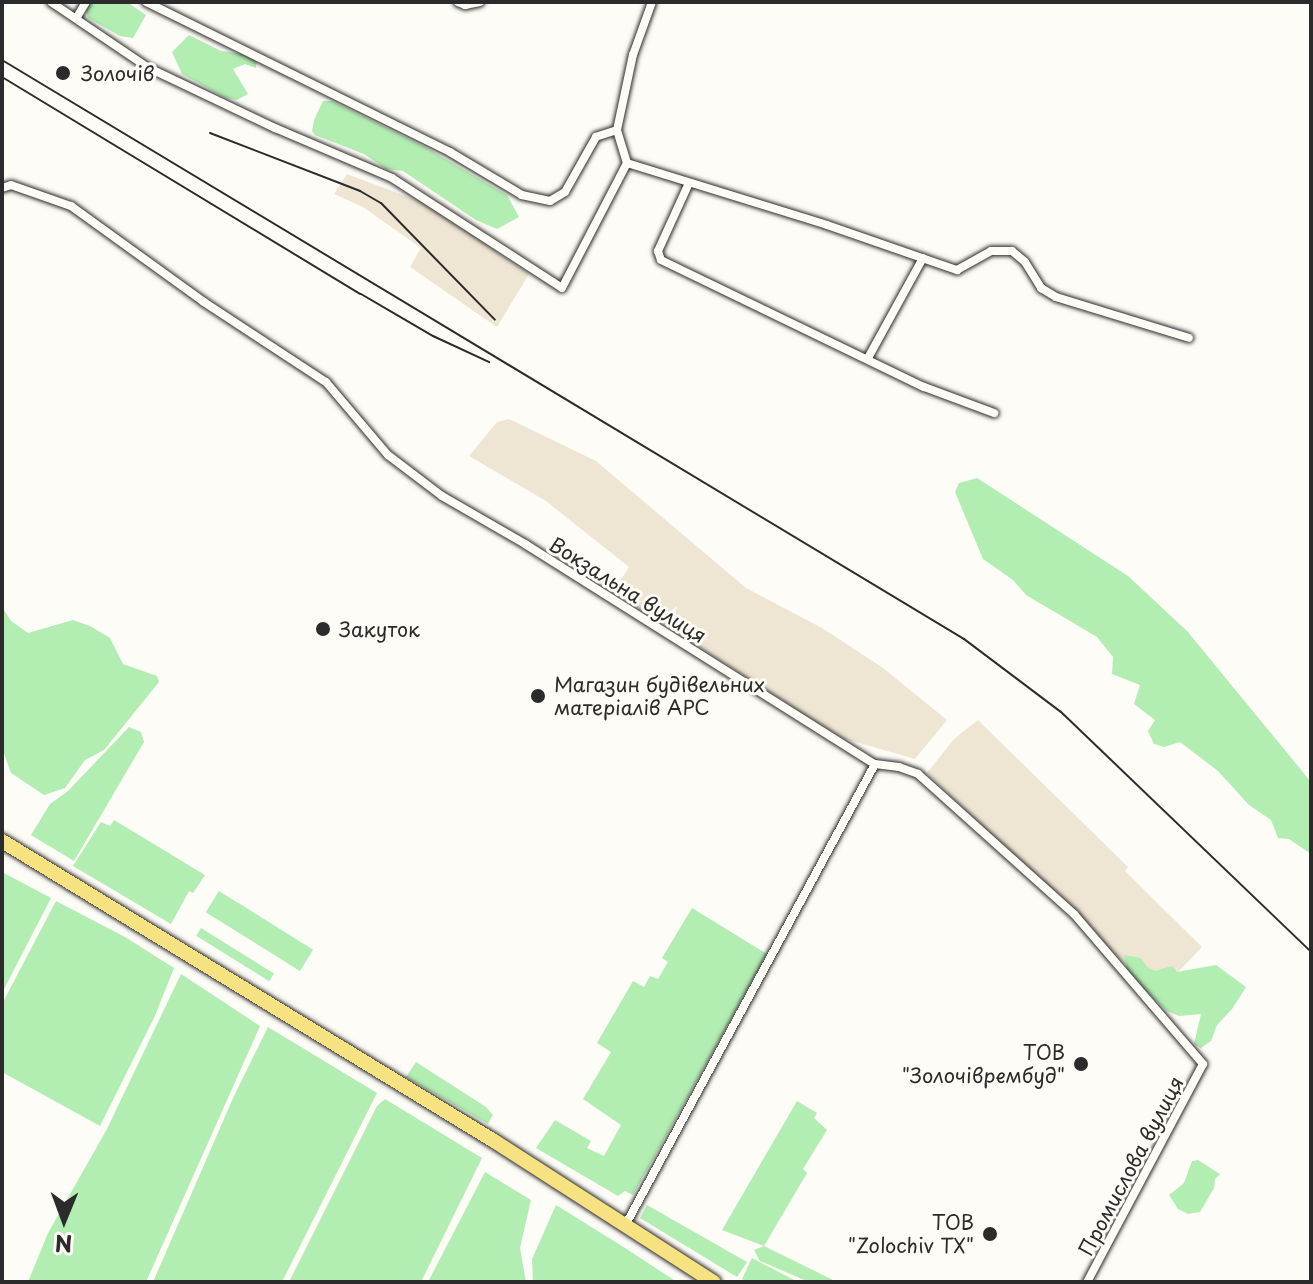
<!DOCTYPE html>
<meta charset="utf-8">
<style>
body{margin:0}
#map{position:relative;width:1313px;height:1284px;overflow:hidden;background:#fdfcf7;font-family:"Playpen Sans",sans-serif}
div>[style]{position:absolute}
.built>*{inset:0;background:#eee5d3}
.green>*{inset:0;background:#b2edb2;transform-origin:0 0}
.roads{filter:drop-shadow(0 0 2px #2b2b2b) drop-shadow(0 0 2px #2b2b2b)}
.street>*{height:8px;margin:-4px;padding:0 4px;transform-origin:4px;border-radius:4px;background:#fdfcf7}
.highway>*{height:14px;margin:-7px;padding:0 7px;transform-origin:7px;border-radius:7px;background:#f7e281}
.rail>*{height:2px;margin:-1px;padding:0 1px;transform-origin:1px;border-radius:1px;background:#2b2b2b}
.dots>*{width:22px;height:22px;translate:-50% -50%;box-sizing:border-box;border:4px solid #fdfcf7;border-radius:50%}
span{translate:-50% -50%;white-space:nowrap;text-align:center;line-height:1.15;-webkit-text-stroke:6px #fdfcf7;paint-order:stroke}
.poi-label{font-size:20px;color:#2b2b2b}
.left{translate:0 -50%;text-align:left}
.right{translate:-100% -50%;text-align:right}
.street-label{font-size:20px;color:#2b2b2b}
.frame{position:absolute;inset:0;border:4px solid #2b2b2b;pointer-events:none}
.north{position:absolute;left:24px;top:1180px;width:80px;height:80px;-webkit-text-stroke:6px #fdfcf7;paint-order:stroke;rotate:181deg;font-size:22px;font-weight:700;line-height:32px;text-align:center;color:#2b2b2b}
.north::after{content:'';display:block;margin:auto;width:28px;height:36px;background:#2b2b2b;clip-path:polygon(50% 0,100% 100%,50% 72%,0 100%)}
</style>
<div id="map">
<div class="built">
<div style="clip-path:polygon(347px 174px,424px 203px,529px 274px,497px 327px,410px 267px,421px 248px,363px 207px,334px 194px)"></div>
<div style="clip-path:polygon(509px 419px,596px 461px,746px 588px,822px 628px,883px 668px,947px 720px,915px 759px,842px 738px,613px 592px,629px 567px,546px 501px,469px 456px,497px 422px)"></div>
<div style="clip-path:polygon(978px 720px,1128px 867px,1125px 871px,1202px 947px,1157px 994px,927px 773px,954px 739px)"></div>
</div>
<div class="green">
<div style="clip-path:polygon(88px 2px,127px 2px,146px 15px,133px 38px,120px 36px,88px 18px,85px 6px)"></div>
<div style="clip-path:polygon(189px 35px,221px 51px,257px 56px,256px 68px,245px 64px,233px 69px,248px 94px,237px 100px,226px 98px,182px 74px,172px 52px)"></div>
<div style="clip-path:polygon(323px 101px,332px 101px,425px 147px,507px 195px,519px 217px,497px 229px,476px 220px,403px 171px,386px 169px,364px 154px,315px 135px,312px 131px,314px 120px)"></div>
<div style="clip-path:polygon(977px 478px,1128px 576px,1187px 631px,1311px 782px,1311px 854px,1289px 839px,1278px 838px,1271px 820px,1249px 805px,1218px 771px,1180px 742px,1164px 747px,1154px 744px,1148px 731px,1155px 720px,1134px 704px,1140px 685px,1112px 674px,1113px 657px,1097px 637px,1026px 595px,1013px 580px,983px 559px,955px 492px,959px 483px)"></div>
<div style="clip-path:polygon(2px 607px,11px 621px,28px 633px,73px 620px,90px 626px,110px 638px,123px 664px,157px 676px,159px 682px,104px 750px,85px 760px,65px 788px,44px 795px,11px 773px,2px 748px)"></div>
<div style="clip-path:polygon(129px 727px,141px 732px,144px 742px,74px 861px,31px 835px,50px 804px,68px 791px)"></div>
<div style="clip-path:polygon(114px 820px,205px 875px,193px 893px,189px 891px,171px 924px,73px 866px,101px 822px,110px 826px)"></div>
<div style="clip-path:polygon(2px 872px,51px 898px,2px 993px)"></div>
<div style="left:219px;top:891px;width:111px;height:25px;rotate:32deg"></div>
<div style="clip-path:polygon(56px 901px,125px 937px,174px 968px,154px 1018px,100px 1126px,2px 1072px,2px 1004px)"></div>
<div style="clip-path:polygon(692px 908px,767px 954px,633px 1195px,625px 1191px,618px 1196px,536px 1148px,555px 1120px,591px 1141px,587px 1148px,604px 1156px,621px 1125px,583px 1099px,611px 1052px,597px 1043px,633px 981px,644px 987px,650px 976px,658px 979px,668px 962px,662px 958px)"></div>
<div style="left:201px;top:928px;width:86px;height:9px;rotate:32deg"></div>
<div style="clip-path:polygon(1124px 955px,1141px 958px,1147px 967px,1155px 971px,1172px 966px,1177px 972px,1216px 965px,1246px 987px,1232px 1009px,1217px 1025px,1211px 1041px,1201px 1048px,1194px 1044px,1201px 1014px,1179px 1016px,1167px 1011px,1140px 985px,1127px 969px)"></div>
<div style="clip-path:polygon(181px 974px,260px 1026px,146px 1282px,28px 1282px,48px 1233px,107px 1129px)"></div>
<div style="clip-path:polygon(268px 1027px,377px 1093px,282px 1282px,153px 1282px,234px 1096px)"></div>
<div style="clip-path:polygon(416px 1062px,486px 1107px,493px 1115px,488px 1124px,406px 1077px)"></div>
<div style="clip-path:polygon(385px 1099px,482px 1158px,421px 1282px,289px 1282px,377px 1106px)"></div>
<div style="clip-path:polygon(797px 1101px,817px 1113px,814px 1118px,827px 1130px,803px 1169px,807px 1173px,764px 1246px,837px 1282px,809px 1282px,760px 1261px,754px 1250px,764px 1246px,722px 1230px)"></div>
<div style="clip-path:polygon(1198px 1160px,1220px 1174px,1215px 1179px,1214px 1188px,1200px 1212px,1188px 1214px,1178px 1209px,1169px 1195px,1184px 1183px,1192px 1161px)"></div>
<div style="clip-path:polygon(485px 1172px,531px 1200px,520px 1248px,526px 1282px,428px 1282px)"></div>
<div style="clip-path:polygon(556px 1205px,622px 1246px,677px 1282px,533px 1282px,532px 1259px)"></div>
<div style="clip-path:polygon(647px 1205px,747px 1262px,737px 1277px,640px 1218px)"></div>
<div style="clip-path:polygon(752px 1258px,798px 1282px,747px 1282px,742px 1279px)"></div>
</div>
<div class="roads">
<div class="street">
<div style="left:51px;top:2px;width:116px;rotate:34.1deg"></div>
<div style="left:147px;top:67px;width:142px;rotate:25.5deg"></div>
<div style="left:275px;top:128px;width:127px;rotate:23.1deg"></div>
<div style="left:392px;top:178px;width:202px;rotate:32.9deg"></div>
<div style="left:562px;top:288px;width:141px;rotate:-62.5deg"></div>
<div style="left:627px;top:163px;width:34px;rotate:-107deg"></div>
<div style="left:617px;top:130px;width:22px;rotate:162deg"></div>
<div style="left:596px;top:137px;width:63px;rotate:119.4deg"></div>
<div style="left:565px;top:192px;width:17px;rotate:149deg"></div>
<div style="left:550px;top:201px;width:29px;rotate:-168deg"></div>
<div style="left:522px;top:195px;width:84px;rotate:-149.2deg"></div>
<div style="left:450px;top:152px;width:339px;rotate:-153.7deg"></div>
<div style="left:458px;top:2px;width:8px;rotate:23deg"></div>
<div style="left:465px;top:5px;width:15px;rotate:-11deg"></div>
<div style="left:77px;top:17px;width:17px;rotate:-59deg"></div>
<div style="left:617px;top:130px;width:77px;rotate:-78deg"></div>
<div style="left:633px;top:55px;width:56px;rotate:-70.3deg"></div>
<div style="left:627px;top:163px;width:209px;rotate:17.2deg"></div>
<div style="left:827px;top:225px;width:138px;rotate:19.1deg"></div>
<div style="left:957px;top:270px;width:39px;rotate:-29deg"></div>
<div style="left:991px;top:251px;width:21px"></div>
<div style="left:1012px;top:251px;width:17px;rotate:40deg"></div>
<div style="left:1025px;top:262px;width:31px;rotate:58deg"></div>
<div style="left:1041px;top:288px;width:17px;rotate:31deg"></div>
<div style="left:1056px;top:297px;width:139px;rotate:17.1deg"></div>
<div style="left:689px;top:183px;width:75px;rotate:114.5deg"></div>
<div style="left:658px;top:251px;width:9px;rotate:72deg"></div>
<div style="left:661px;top:260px;width:292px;rotate:25.8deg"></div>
<div style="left:924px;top:387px;width:75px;rotate:20.4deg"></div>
<div style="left:2px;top:188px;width:9px;rotate:-18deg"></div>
<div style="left:11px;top:185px;width:64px;rotate:19.3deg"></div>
<div style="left:71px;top:206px;width:164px;rotate:35.8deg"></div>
<div style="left:204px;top:302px;width:146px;rotate:33.3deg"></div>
<div style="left:326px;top:382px;width:96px;rotate:49.7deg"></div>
<div style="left:388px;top:455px;width:68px;rotate:37.2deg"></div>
<div style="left:442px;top:496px;width:96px;rotate:30deg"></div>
<div style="left:525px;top:544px;width:413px;rotate:32.2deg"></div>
<div style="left:875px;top:764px;width:24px;rotate:7deg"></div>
<div style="left:899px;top:767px;width:20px;rotate:20deg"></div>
<div style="left:918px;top:774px;width:210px;rotate:41.9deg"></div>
<div style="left:1074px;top:914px;width:198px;rotate:49.3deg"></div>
<div style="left:1203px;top:1064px;width:247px;rotate:118deg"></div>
<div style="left:868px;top:358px;width:114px;rotate:-61.2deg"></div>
<div style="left:626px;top:1224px;width:523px;rotate:-61.57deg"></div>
</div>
<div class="highway">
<div style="left:2px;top:841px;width:576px;rotate:31.37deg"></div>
<div style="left:494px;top:1141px;width:261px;rotate:32.7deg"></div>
</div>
</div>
<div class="rail">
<div style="left:2px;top:60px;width:1123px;rotate:31.04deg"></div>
<div style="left:964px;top:639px;width:121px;rotate:37deg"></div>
<div style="left:1061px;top:712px;width:347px;rotate:43.8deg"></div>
<div style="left:2px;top:77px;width:419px;rotate:31.2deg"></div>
<div style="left:361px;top:294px;width:83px;rotate:30.3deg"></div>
<div style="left:433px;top:336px;width:62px;rotate:24.9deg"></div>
<div style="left:210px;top:133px;width:161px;rotate:21.1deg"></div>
<div style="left:360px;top:191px;width:24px;rotate:30deg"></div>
<div style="left:381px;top:203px;width:163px;rotate:45.7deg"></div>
</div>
<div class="dots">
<div style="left:63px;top:73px;background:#2b2b2b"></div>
<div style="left:323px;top:629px;background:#2b2b2b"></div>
<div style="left:538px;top:696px;background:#2b2b2b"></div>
<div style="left:1081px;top:1064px;background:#2b2b2b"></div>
<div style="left:990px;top:1234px;background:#2b2b2b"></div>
</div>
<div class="poi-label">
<span class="left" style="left:81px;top:73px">Золочів</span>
<span class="left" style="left:339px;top:629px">Закуток</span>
<span class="left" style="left:554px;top:696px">Магазин будівельних<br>матеріалів APC</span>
<span class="right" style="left:1065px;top:1064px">ТОВ<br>"Золочіврембуд"</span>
<span class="right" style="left:974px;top:1234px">ТОВ<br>"Zolochiv TX"</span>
</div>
<div class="street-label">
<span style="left:628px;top:590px;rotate:32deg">Вокзальна вулиця</span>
<span style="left:1131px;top:1166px;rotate:-62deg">Промислова вулиця</span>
</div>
<div class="frame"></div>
<div class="north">N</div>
</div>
